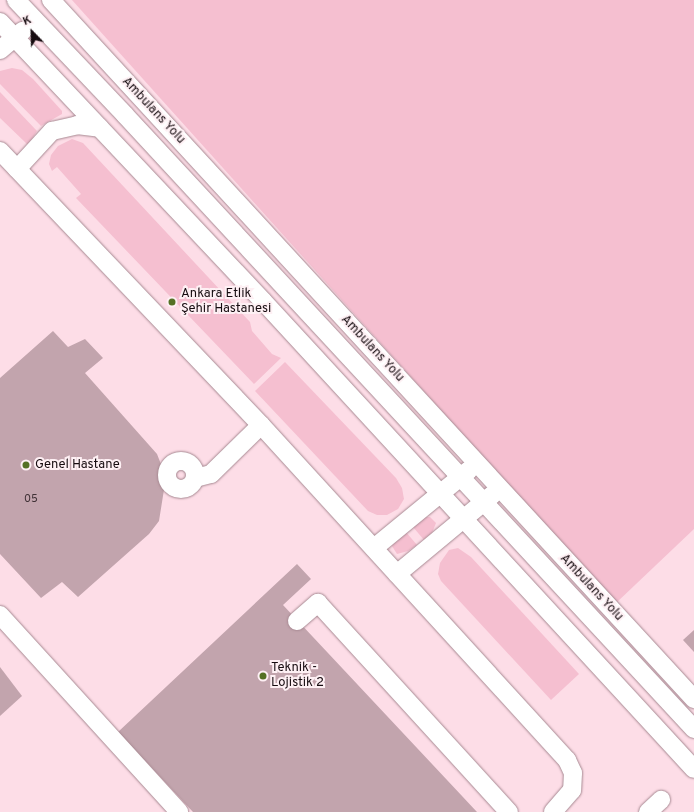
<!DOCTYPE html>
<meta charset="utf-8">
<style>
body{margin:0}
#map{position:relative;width:694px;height:812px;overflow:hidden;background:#fddde7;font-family:Overpass,sans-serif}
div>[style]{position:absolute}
.green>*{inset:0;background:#f5bfd0}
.building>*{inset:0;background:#c2a4ad}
.roads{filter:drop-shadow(0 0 1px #a78992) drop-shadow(0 0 1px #a78992)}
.minor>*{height:18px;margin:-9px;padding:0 9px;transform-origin:9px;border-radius:9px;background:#fff}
.minor>.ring{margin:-9px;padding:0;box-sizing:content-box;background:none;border:18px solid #fff;border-radius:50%}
.dots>*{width:11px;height:11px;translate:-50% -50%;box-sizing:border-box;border:2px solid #fef0f4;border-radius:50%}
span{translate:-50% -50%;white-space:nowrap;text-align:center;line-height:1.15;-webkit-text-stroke:4px #fef0f4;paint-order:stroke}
.number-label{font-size:11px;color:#413237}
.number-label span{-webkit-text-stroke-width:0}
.street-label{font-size:13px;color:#160c10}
.poi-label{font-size:13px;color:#160c10}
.left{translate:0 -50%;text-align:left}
.north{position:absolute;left:12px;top:12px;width:40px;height:40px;-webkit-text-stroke:3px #fef0f4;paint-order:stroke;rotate:337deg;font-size:11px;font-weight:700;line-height:16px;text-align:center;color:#160c10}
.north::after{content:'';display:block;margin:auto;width:14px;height:18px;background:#160c10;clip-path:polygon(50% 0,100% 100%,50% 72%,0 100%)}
</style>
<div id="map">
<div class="green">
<div style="clip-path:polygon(72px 0,694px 0,694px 529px,615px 604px)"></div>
<div style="clip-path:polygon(12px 68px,22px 70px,33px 79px,62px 111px,62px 114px,41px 126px,0 84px,0 71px)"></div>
<div style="clip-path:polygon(0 92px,37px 131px,28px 145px,0 118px)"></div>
<div style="clip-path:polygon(72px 139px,83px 143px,250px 322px,252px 331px,272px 354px,281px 358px,254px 384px,76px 198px,81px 194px,57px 167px,52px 171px,49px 164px,51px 155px,58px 146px)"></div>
<div style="clip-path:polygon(285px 362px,396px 478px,402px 488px,404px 499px,398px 509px,387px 515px,377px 515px,368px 511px,255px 391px)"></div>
<div style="clip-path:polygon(425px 517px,430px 517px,436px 523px,432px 533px,424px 540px,413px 527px)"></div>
<div style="clip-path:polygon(406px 532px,417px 545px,408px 551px,397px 554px,392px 546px,393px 542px)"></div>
<div style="clip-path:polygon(458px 548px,471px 557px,579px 674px,551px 700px,441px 581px,438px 574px,440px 563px,449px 550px)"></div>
</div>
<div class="building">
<div style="clip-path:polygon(53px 331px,68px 347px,85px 339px,103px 358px,85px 373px,157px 454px,166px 477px,159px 521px,149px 534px,78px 597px,62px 582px,41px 598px,0 554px,0 378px)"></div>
<div style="clip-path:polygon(297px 564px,311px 579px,283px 605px,477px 812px,193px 812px,118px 732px)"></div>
<div style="clip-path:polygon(694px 630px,694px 652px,683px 640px)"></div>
<div style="clip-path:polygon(0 667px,22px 696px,0 716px)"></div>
</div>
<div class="roads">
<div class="minor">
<div style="left:16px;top:0;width:158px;rotate:46.5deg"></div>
<div style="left:125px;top:115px;width:837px;rotate:47.18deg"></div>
<div style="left:51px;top:0;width:950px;rotate:47.39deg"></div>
<div style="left:0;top:22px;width:383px;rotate:46.7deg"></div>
<div style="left:263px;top:301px;width:636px;rotate:47.36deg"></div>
<div style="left:0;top:50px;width:30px;rotate:-40deg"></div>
<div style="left:0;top:151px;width:378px;rotate:46.4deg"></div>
<div style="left:261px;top:425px;width:454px;rotate:47.6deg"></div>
<div style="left:567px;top:760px;width:14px;rotate:65deg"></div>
<div style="left:573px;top:773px;width:17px;rotate:93deg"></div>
<div style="left:572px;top:790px;width:29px;rotate:131deg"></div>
<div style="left:17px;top:169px;width:52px;rotate:-47.4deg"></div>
<div style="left:52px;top:131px;width:26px;rotate:-13deg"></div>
<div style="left:77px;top:125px;width:23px;rotate:7deg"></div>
<div class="ring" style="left:167px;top:461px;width:10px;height:10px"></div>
<div style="left:195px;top:478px;width:16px;rotate:-14deg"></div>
<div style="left:211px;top:474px;width:70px;rotate:-44.4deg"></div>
<div style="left:374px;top:548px;width:123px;rotate:-39.4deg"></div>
<div style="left:397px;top:574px;width:124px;rotate:-39.7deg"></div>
<div style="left:0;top:615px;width:266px;rotate:47.7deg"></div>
<div style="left:297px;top:621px;width:28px;rotate:-41deg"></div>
<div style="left:318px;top:603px;width:283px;rotate:47.6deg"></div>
<div style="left:648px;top:812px;width:18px;rotate:-43deg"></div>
</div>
</div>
<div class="dots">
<div style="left:172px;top:302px;background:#557125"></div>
<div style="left:26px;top:465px;background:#557125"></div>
<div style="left:263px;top:676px;background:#557125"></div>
</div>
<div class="number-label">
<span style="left:31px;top:499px">05</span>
</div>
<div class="street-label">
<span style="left:153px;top:111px;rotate:47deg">Ambulans Yolu</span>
<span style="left:372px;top:349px;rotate:47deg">Ambulans Yolu</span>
<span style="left:591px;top:588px;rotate:47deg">Ambulans Yolu</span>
</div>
<div class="poi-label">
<span class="left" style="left:181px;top:302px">Ankara Etlik<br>Şehir Hastanesi</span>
<span class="left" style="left:35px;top:465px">Genel Hastane</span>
<span class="left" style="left:271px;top:676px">Teknik -<br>Lojistik 2</span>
</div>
<div class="north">K</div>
</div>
